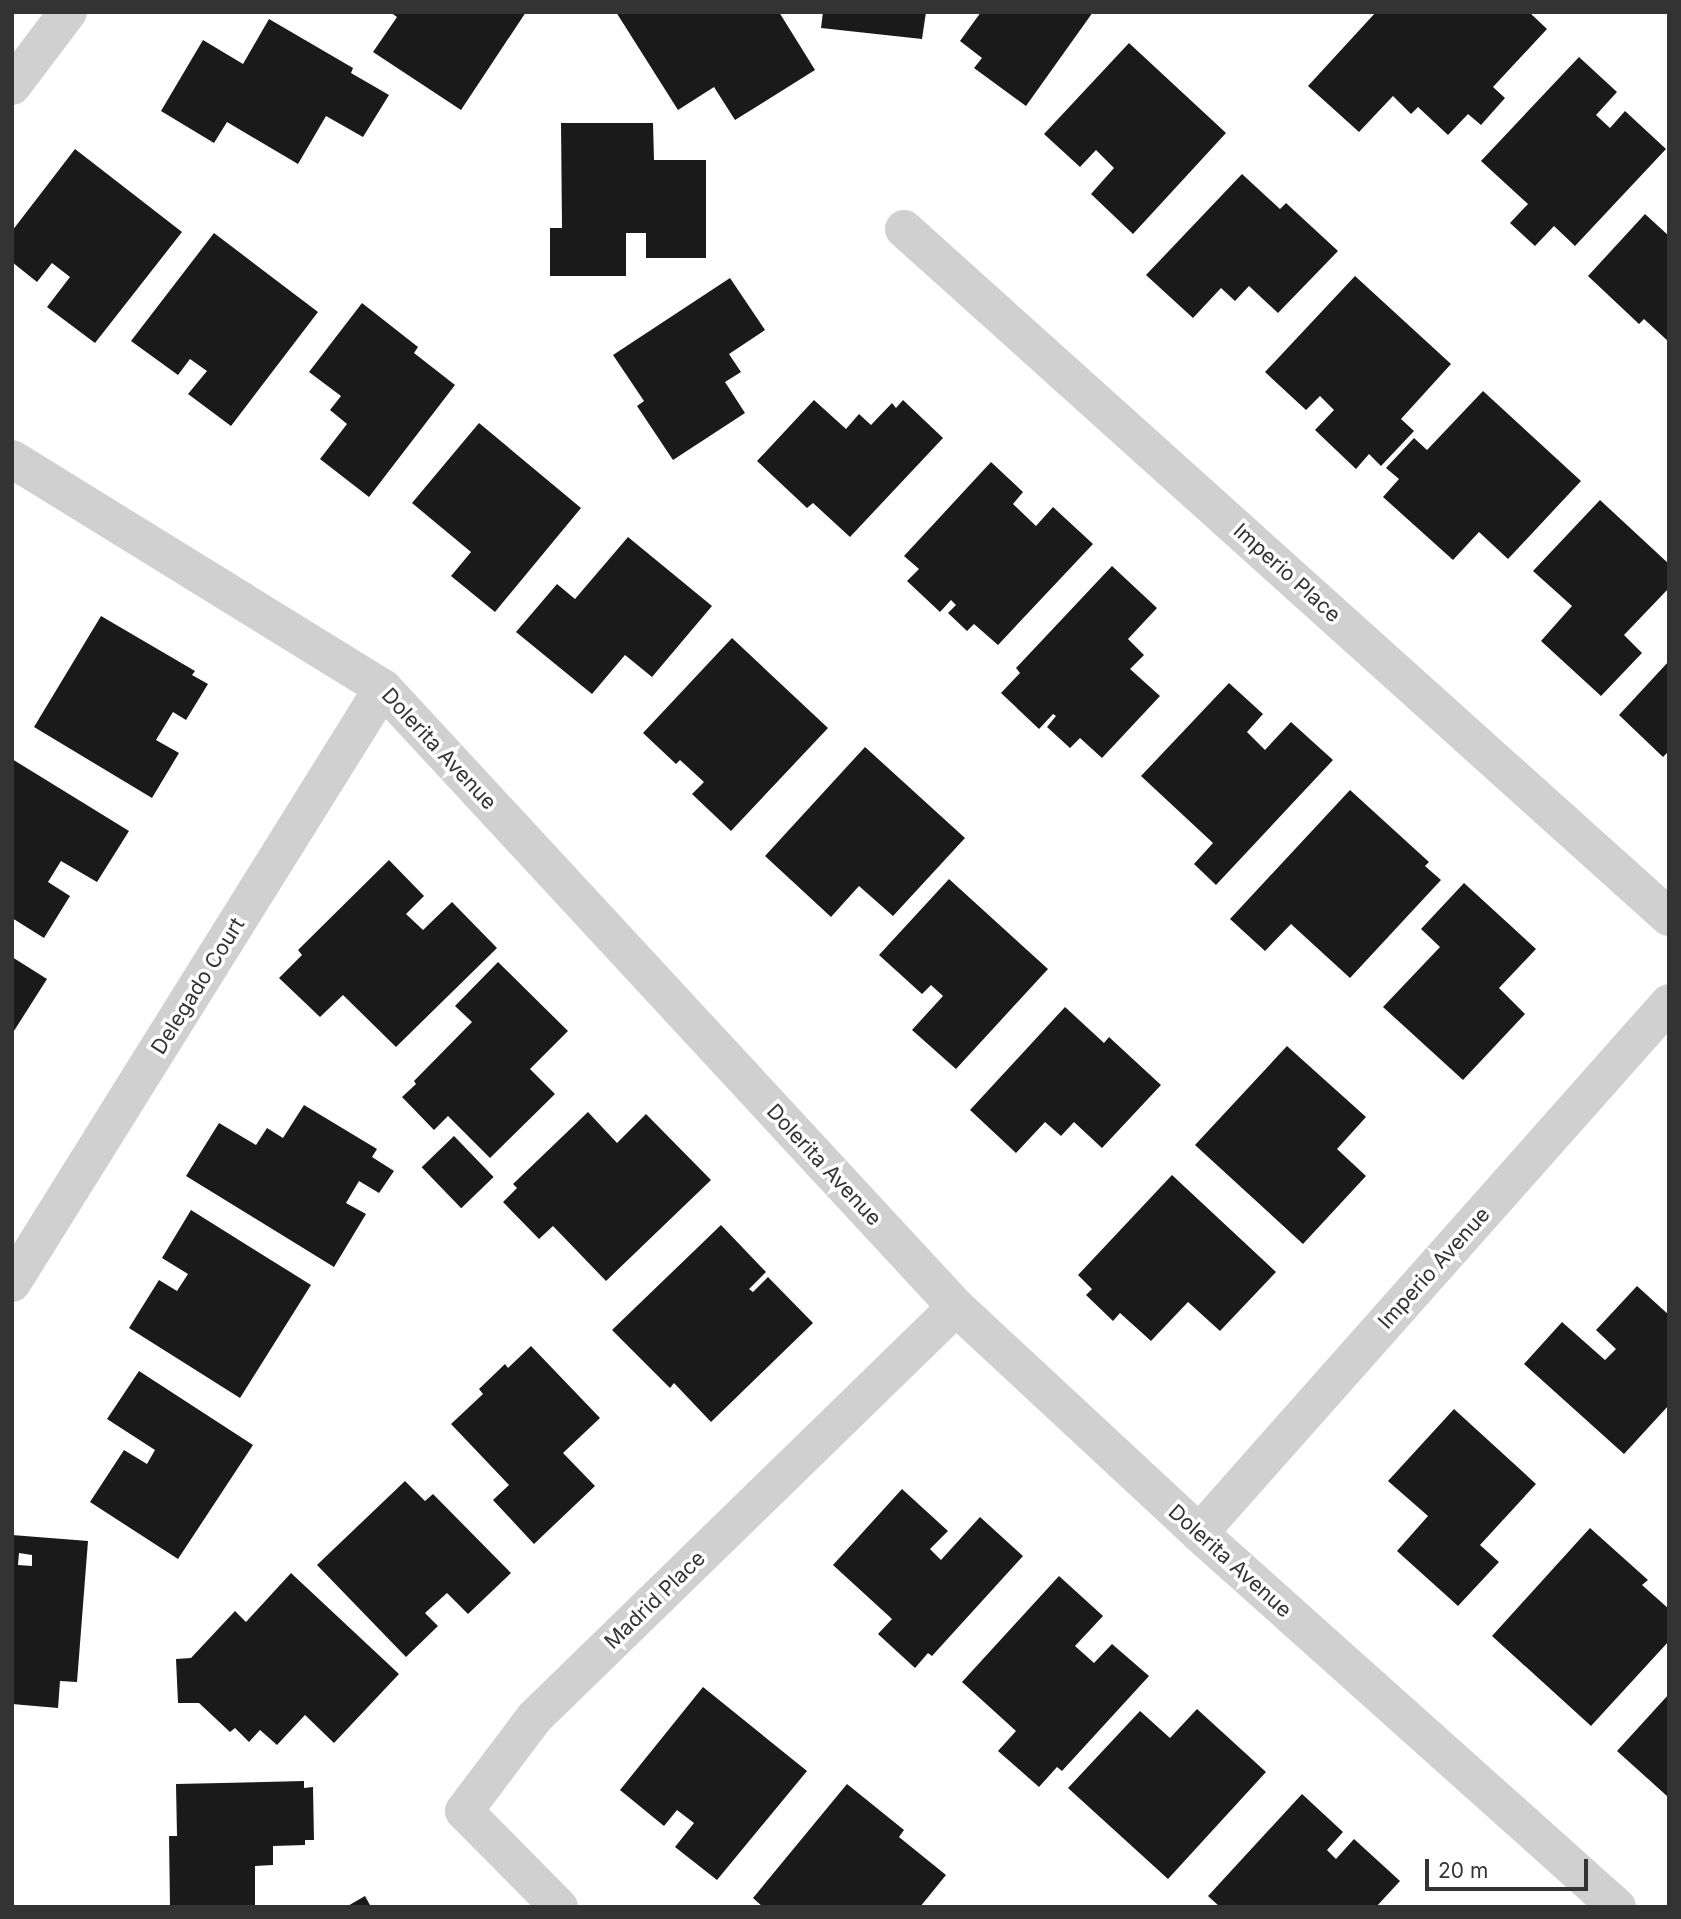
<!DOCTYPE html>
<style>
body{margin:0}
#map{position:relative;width:1681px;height:1919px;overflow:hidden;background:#fff;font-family:Inter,sans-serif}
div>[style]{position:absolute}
.building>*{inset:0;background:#1a1a1a;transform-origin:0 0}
.minor>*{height:38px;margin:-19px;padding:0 19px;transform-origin:19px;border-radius:19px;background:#d0d0d0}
span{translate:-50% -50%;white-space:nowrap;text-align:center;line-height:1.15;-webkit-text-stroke:7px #fff;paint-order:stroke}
.street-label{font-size:21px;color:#333}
.frame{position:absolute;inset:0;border:14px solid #333;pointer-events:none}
.scale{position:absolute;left:1425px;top:1859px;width:163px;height:32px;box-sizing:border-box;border:4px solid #333;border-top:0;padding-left:9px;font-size:21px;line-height:24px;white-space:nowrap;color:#333;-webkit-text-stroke:5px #fff;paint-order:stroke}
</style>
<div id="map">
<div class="building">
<div style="clip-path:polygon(390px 12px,526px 12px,461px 110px,373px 52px,397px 17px)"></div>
<div style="clip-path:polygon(616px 12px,779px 12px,815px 70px,735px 120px,714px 87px,678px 110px)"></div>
<div style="clip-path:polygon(823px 12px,926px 12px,922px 39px,821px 28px)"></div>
<div style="clip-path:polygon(981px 12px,1093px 12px,1026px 106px,974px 68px,982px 58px,960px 41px)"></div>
<div style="clip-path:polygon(1376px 12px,1529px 12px,1547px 29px,1493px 87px,1505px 98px,1481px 125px,1468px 114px,1448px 135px,1418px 107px,1411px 114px,1393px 96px,1359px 132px,1308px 86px)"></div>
<div style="clip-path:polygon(269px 19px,353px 68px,351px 73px,389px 95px,363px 137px,326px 116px,298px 164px,227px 122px,214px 143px,161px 111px,203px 40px,243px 64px)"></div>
<div style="clip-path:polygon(1129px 43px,1226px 133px,1133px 234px,1091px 194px,1114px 168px,1096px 150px,1080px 167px,1044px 134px)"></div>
<div style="clip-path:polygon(1579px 57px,1617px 92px,1596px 115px,1610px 128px,1625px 111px,1666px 149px,1575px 246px,1554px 226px,1535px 246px,1510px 223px,1528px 204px,1481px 161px)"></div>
<div style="clip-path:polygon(561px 123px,653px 123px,654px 160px,706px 160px,706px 258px,646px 258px,646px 233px,626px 233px,626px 276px,550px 276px,550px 228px,562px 228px)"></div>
<div style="clip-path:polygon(75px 149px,182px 232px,95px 343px,47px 307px,70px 277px,52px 263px,37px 282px,12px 262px,12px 231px)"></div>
<div style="clip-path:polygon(1242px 174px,1280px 209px,1286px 203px,1338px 251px,1278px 313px,1249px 286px,1235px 301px,1221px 288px,1193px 318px,1146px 275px)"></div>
<div style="clip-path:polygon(1645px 214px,1669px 236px,1669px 342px,1644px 319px,1639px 324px,1588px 276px)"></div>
<div style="clip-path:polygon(214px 233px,318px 312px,231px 426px,188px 394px,207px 371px,190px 359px,178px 375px,131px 341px)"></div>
<div style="clip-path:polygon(1355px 276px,1451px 364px,1401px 419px,1414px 431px,1381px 466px,1369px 454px,1356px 469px,1315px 430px,1334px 410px,1320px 396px,1306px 410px,1265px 372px)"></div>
<div style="clip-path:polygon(730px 278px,765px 330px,729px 354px,741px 372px,725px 382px,745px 413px,673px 460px,637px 406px,644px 401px,613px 355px)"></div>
<div style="clip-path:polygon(362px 303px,418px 347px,414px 353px,455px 385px,369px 497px,320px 459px,347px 424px,330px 410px,341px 396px,309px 372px)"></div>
<div style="clip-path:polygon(1483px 391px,1581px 481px,1508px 559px,1479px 532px,1453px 560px,1383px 497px,1399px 479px,1386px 468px,1414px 438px,1427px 450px)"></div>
<div style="clip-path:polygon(814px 400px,846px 429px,859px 414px,871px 425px,892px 403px,896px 408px,903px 400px,943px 438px,850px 537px,813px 503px,807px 508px,757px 461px)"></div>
<div style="clip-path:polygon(479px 423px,581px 508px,495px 612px,451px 576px,471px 552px,412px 503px)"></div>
<div style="clip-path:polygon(991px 462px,1023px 492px,1013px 504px,1036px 526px,1053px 507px,1093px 544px,998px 645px,974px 624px,967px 631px,948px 613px,956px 605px,951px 600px,940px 612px,907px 581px,919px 569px,904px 556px)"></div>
<div style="clip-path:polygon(1600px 500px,1669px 564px,1669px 588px,1624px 635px,1642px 653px,1601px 696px,1541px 641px,1572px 606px,1533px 571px)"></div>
<div style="clip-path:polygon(628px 537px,712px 606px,652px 677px,625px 655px,592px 694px,516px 632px,557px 584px,575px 599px)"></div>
<div style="clip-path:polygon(1112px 566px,1157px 608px,1128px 639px,1144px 655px,1130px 669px,1160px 696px,1102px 758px,1080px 738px,1070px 748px,1047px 727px,1056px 716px,1053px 714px,1039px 729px,1001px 693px,1020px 673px,1016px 668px)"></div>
<div style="clip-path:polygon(101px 616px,195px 671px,192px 675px,208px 684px,186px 720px,173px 712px,156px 740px,179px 753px,152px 798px,34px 727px)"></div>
<div style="clip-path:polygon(732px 638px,828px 728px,731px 831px,692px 794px,704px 782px,680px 760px,676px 764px,643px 733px)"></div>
<div style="clip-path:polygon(1669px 661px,1669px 751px,1663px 757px,1619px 715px)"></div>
<div style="clip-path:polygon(1229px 683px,1263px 714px,1247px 732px,1265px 750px,1291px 722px,1333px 760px,1216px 885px,1194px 864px,1213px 843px,1141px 776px)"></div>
<div style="clip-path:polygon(865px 747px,965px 838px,893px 916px,859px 886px,831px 917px,765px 856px)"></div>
<div style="clip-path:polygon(12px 759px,129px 831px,97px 882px,61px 861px,48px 882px,70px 896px,44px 938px,12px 918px)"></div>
<div style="clip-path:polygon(1350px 790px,1429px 862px,1425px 866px,1441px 880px,1350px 978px,1291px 924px,1265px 951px,1230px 919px)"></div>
<div style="clip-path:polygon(389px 860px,424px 896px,406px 914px,423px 930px,452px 902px,497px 948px,396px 1047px,343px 995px,320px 1017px,279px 978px,302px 955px,298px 950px)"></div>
<div style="clip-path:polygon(949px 879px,1048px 969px,956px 1069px,912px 1030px,943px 996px,931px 985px,922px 994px,879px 955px)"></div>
<div style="clip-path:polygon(1464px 883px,1536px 949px,1499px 988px,1525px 1014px,1463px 1080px,1383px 1007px,1440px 947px,1421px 929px)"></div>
<div style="clip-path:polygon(12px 957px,47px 979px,12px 1034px)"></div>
<div style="clip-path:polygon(498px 962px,568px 1031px,530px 1069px,555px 1094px,490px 1158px,448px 1116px,434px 1130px,402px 1097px,416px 1084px,414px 1081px,472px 1022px,455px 1006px)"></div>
<div style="clip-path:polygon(1065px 1007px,1104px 1043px,1109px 1037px,1161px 1085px,1102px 1148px,1074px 1122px,1061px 1136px,1045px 1122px,1016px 1153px,970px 1110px)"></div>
<div style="clip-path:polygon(1287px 1046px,1366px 1117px,1337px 1149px,1366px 1176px,1303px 1244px,1195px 1145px)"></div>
<div style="clip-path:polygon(304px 1105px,377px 1149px,372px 1157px,394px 1171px,379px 1193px,359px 1181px,346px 1203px,366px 1214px,334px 1267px,186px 1176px,219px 1123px,256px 1145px,267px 1128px,283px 1138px)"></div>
<div style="clip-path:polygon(588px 1112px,617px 1143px,646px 1114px,711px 1180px,606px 1281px,553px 1226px,539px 1239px,503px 1202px,517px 1188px,513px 1184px)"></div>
<div style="left:454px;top:1136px;width:57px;height:45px;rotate:46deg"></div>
<div style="clip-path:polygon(1172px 1175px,1276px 1272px,1220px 1331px,1188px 1302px,1151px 1341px,1120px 1313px,1113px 1321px,1086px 1295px,1092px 1289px,1078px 1275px)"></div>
<div style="clip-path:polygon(191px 1210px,311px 1285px,240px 1398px,129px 1328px,159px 1280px,177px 1291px,188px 1274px,162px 1258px)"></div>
<div style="clip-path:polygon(721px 1225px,766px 1272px,749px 1289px,753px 1292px,768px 1277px,813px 1323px,711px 1422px,674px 1383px,670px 1388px,612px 1330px)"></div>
<div style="clip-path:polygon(1637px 1286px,1669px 1315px,1669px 1405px,1624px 1454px,1524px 1364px,1562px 1322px,1605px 1360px,1616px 1349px,1596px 1330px)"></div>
<div style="clip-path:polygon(531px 1346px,600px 1418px,563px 1453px,595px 1486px,534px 1544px,493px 1500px,509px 1485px,451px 1424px,483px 1394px,479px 1389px,505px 1364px,508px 1368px)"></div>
<div style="clip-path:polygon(139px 1371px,253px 1445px,178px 1559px,90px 1502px,124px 1450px,147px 1464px,155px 1450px,107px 1419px)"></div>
<div style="clip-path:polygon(1454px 1409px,1536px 1484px,1480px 1545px,1499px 1562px,1458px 1606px,1397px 1551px,1428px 1516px,1388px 1481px)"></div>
<div style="clip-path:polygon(405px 1481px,425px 1501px,433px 1494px,511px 1573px,468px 1614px,447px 1593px,425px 1613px,438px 1626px,406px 1657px,317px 1565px)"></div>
<div style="clip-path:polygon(902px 1489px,948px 1531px,930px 1549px,941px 1560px,980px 1517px,1023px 1556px,932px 1656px,928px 1653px,915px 1668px,878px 1634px,892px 1619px,833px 1565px)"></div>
<div style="clip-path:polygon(1590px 1528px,1648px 1580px,1642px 1585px,1669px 1609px,1669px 1641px,1591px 1726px,1492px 1636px)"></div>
<div style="clip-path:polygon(evenodd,12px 1535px,88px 1541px,77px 1682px,60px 1681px,58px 1708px,12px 1704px,12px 1535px,19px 1553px,32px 1555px,32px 1566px,18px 1565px,19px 1553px)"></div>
<div style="clip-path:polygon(291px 1573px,399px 1674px,334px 1743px,305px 1715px,277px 1745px,260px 1730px,249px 1742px,235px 1728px,230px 1732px,199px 1703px,178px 1703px,176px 1659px,191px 1658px,235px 1611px,246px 1622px)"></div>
<div style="clip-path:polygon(1059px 1576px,1103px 1616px,1075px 1646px,1094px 1663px,1112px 1644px,1149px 1676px,1062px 1771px,1057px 1767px,1039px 1787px,998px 1751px,1016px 1731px,962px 1682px)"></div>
<div style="clip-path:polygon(703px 1687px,807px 1771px,717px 1880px,675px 1847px,694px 1823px,677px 1810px,664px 1826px,620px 1790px)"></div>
<div style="clip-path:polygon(1669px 1694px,1669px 1794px,1667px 1796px,1617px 1751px)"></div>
<div style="clip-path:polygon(1197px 1709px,1266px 1772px,1168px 1879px,1068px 1788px,1140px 1711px,1170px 1738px)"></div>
<div style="clip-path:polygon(304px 1781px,304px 1788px,313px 1787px,314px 1840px,305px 1840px,305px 1845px,273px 1846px,273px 1865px,255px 1866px,255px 1907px,170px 1907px,169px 1836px,177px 1836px,176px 1784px)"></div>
<div style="clip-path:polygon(847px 1784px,904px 1830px,899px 1837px,946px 1875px,920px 1907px,763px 1907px,753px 1898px)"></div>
<div style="clip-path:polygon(1302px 1794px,1343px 1832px,1327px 1850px,1336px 1859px,1354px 1839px,1400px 1881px,1376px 1907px,1220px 1907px,1208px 1896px)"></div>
<div style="clip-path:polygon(365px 1896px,371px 1907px,346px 1907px)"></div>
</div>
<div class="minor">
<div style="left:12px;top:86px;width:93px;rotate:-52.9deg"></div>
<div style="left:904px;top:229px;width:1029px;rotate:41.97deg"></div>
<div style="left:12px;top:459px;width:436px;rotate:31.7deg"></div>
<div style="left:383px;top:688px;width:843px;rotate:47.21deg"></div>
<div style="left:956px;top:1307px;width:332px;rotate:42.9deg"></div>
<div style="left:1199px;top:1533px;width:561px;rotate:41.82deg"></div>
<div style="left:12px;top:1283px;width:701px;rotate:-58.06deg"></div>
<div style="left:1199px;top:1533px;width:708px;rotate:-48.43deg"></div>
<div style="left:559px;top:1907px;width:135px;rotate:-134.7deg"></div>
<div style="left:464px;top:1811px;width:116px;rotate:-53deg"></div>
<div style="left:534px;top:1718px;width:589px;rotate:-44.24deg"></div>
</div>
<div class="street-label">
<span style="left:1287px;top:573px;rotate:42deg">Imperio Place</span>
<span style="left:439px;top:749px;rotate:47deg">Dolerita Avenue</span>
<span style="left:198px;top:986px;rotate:-58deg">Delegado Court</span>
<span style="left:824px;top:1165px;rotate:47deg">Dolerita Avenue</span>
<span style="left:1434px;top:1268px;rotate:-48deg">Imperio Avenue</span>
<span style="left:1230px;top:1561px;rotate:42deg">Dolerita Avenue</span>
<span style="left:655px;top:1600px;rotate:-44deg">Madrid Place</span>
</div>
<div class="frame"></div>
<div class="scale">20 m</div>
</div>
